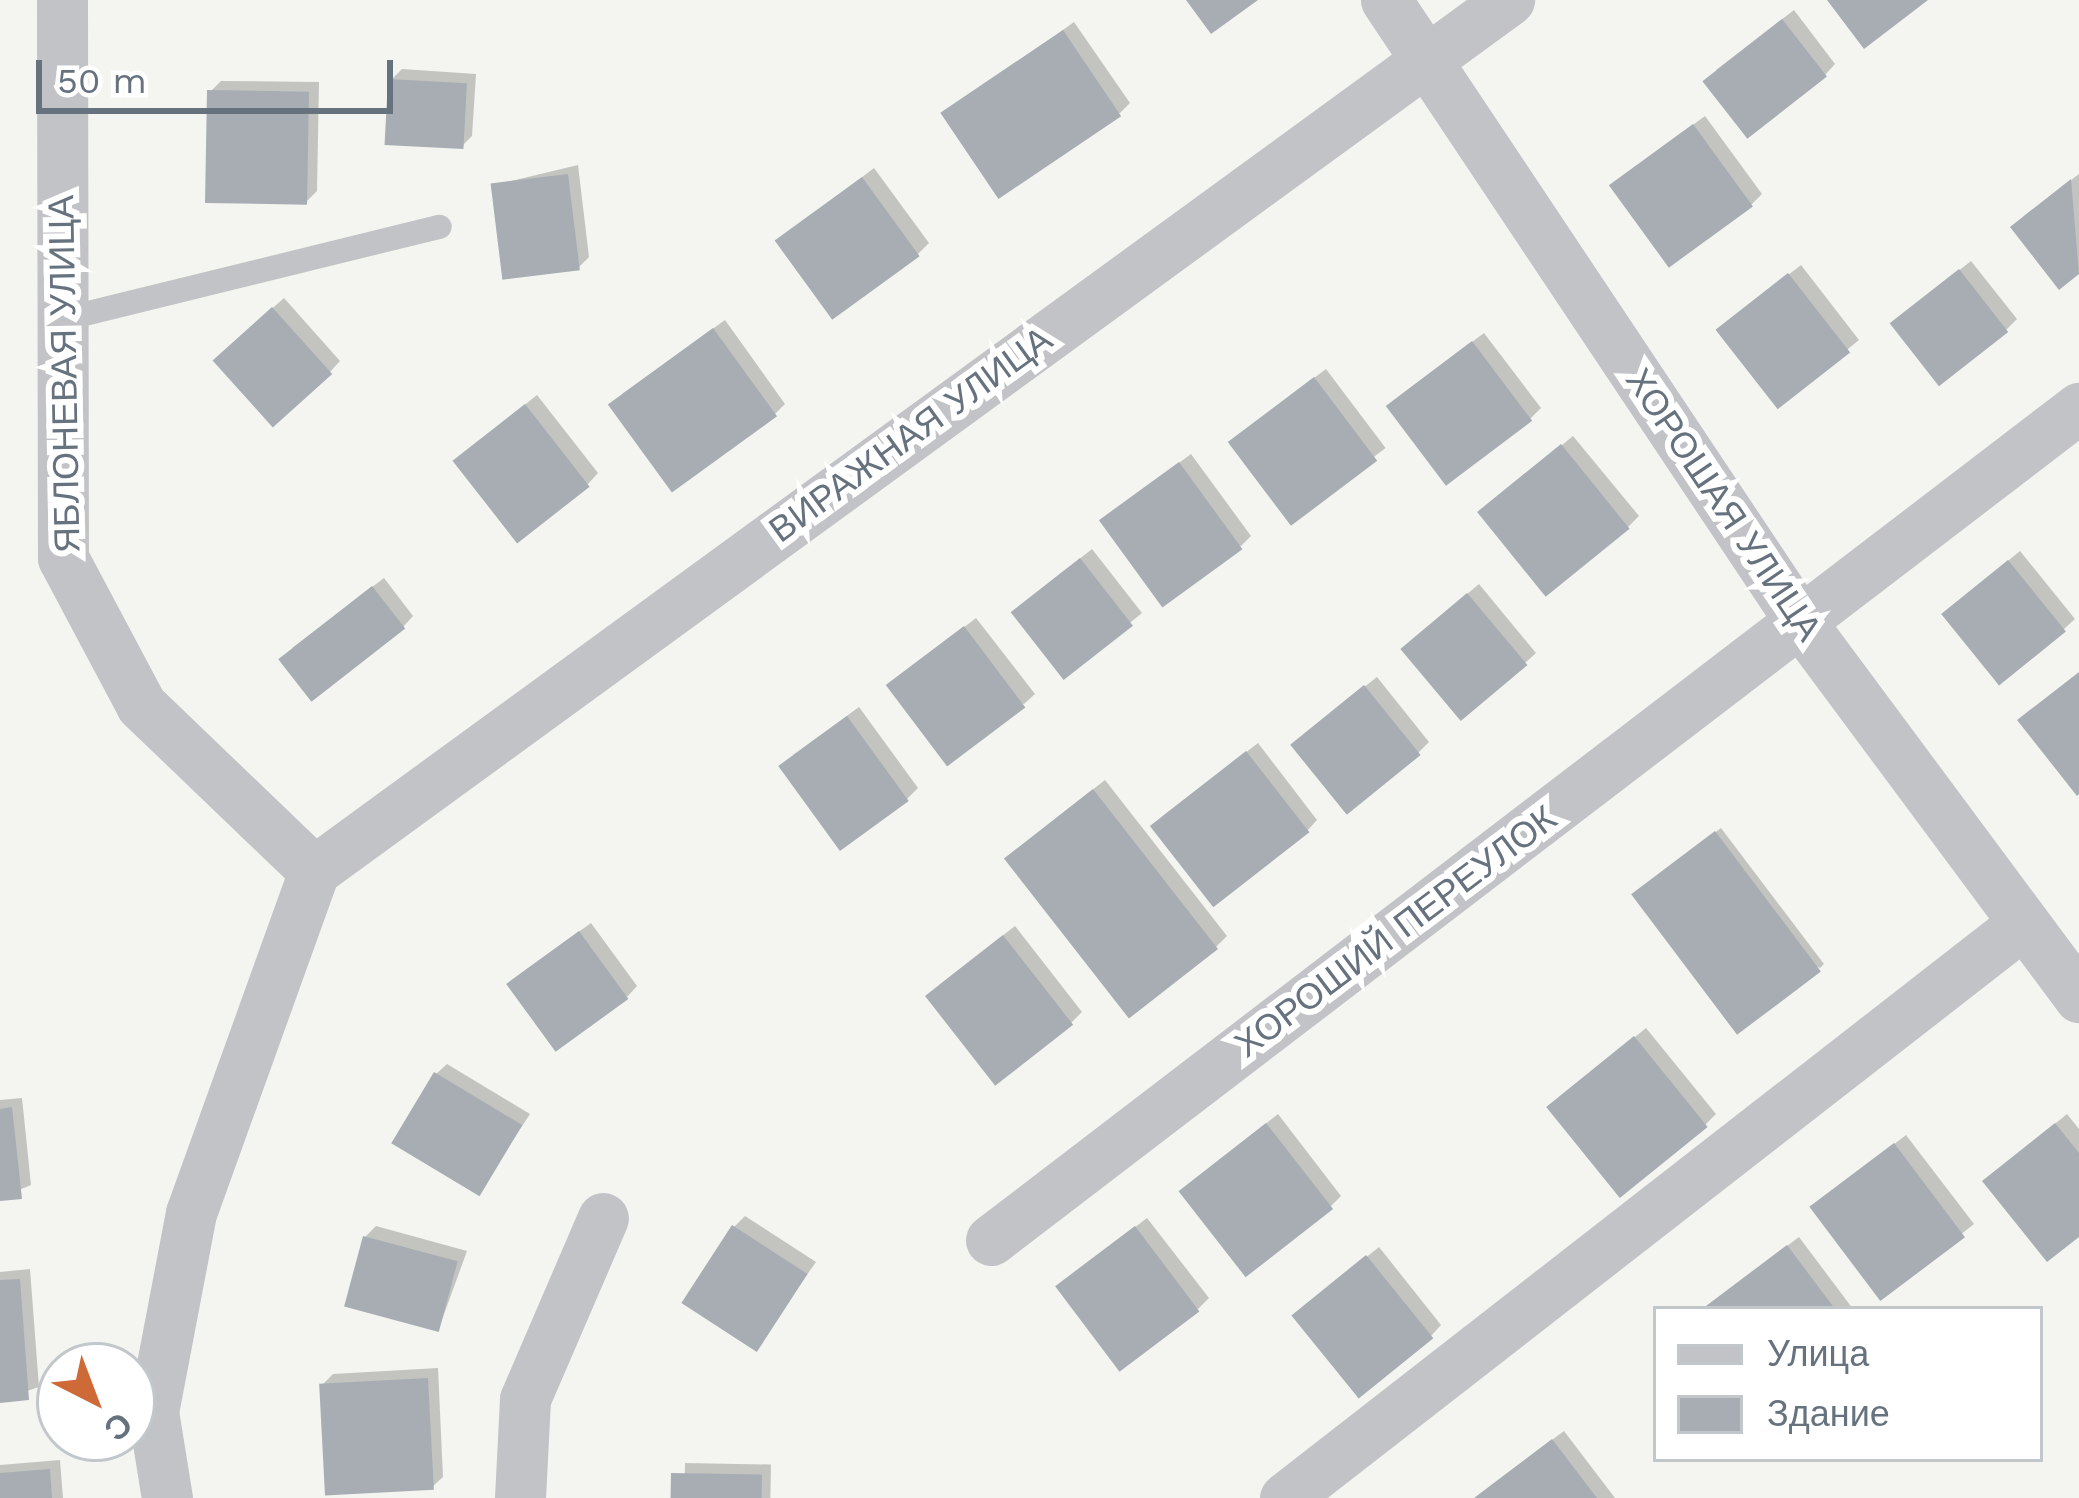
<!DOCTYPE html>
<meta charset="utf-8">
<style>
body{margin:0}
#map{position:relative;width:2079px;height:1498px;overflow:hidden;background:#f4f5f1;font-family:"Work Sans",sans-serif}
div>[style]{position:absolute}
.shadow>*{inset:0;background:#0003;transform-origin:0 0}
.building>*{inset:0;background:#a7adb3;transform-origin:0 0}
.lane>*{height:24px;margin:-12px;padding:0 12px;transform-origin:12px;border-radius:12px;background:#c1c3c6}
.street>*{height:51px;margin:-25.5px;padding:0 25.5px;transform-origin:25.5px;border-radius:25.5px;background:#c1c3c6}
span{translate:-50% -50%;white-space:nowrap;text-align:center;line-height:1.15;-webkit-text-stroke:12px #fff;paint-order:stroke}
.street-label{font-size:36px;color:#67727f}
.legend{position:absolute;left:1653px;top:1306px;width:390px;height:156px;box-sizing:border-box;background:#fff;border:3px solid #c2c7cc;margin:0;padding:15px 21px;list-style:none;font-size:36px;color:#67727f}
.legend li{display:flex;align-items:center;gap:24px;height:60px}
.legend b{width:60px;border:3px solid #c2c7cc}
.north{position:absolute;left:36px;top:1342px;width:120px;height:120px;box-sizing:border-box;background:#fff;border:3px solid #c2c7cc;border-radius:50%;rotate:138deg;font-size:33px;font-weight:700;line-height:48px;text-align:center;color:#67727f}
.north::after{content:'';display:block;margin:auto;width:42px;height:54px;background:#ce6938;clip-path:polygon(50% 0,100% 100%,50% 72%,0 100%)}
.scale{position:absolute;left:36px;top:60px;width:357px;height:54px;box-sizing:border-box;border:6px solid #67727f;border-top:0;padding-left:15px;font-size:36px;line-height:42px;white-space:nowrap;color:#67727f;-webkit-text-stroke:9px #fff;paint-order:stroke}
</style>
<div id="map">
<div class="shadow">
<div style="clip-path:polygon(1794px 10px,1835px 64px,1825px 75px,1716px 70px)"></div>
<div style="clip-path:polygon(1074px 22px,1130px 103px,1120px 113px,945px 115px)"></div>
<div style="clip-path:polygon(402px 69px,476px 74px,472px 136px,461px 147px,391px 80px)"></div>
<div style="clip-path:polygon(221px 81px,319px 82px,317px 191px,306px 202px,210px 92px)"></div>
<div style="clip-path:polygon(1705px 116px,1762px 194px,1751px 205px,1624px 175px)"></div>
<div style="clip-path:polygon(578px 165px,589px 257px,578px 268px,494px 185px)"></div>
<div style="clip-path:polygon(874px 168px,929px 243px,918px 254px,778px 241px)"></div>
<div style="clip-path:polygon(2079px 174px,2079px 270px,2059px 286px,2024px 216px)"></div>
<div style="clip-path:polygon(1971px 261px,2017px 319px,2006px 330px,1905px 313px)"></div>
<div style="clip-path:polygon(1801px 265px,1859px 340px,1779px 405px,1730px 320px)"></div>
<div style="clip-path:polygon(284px 298px,340px 361px,330px 372px,226px 349px)"></div>
<div style="clip-path:polygon(725px 320px,785px 404px,775px 414px,622px 394px)"></div>
<div style="clip-path:polygon(1484px 333px,1541px 408px,1530px 419px,1401px 395px)"></div>
<div style="left:1326px;top:369px;width:99px;height:104px;rotate:53deg"></div>
<div style="clip-path:polygon(537px 395px,598px 473px,588px 484px,468px 450px)"></div>
<div style="clip-path:polygon(1573px 436px,1639px 516px,1628px 527px,1492px 502px)"></div>
<div style="clip-path:polygon(1191px 454px,1251px 536px,1241px 546px,1114px 511px)"></div>
<div style="clip-path:polygon(1092px 549px,1142px 613px,1064px 676px,1025px 602px)"></div>
<div style="clip-path:polygon(2020px 551px,2075px 619px,2064px 629px,1956px 603px)"></div>
<div style="clip-path:polygon(384px 578px,413px 616px,403px 627px,292px 648px)"></div>
<div style="clip-path:polygon(1479px 584px,1536px 653px,1525px 663px,1415px 638px)"></div>
<div style="clip-path:polygon(976px 618px,1035px 694px,1024px 704px,901px 676px)"></div>
<div style="clip-path:polygon(1377px 677px,1429px 742px,1418px 753px,1304px 734px)"></div>
<div style="clip-path:polygon(859px 707px,918px 788px,907px 799px,793px 755px)"></div>
<div style="clip-path:polygon(1258px 743px,1317px 820px,1307px 831px,1164px 815px)"></div>
<div style="clip-path:polygon(1105px 780px,1227px 936px,1216px 947px,1018px 848px)"></div>
<div style="clip-path:polygon(1721px 828px,1824px 964px,1820px 968px,1639px 890px)"></div>
<div style="clip-path:polygon(591px 923px,637px 986px,627px 997px,520px 974px)"></div>
<div style="clip-path:polygon(1015px 926px,1082px 1012px,1071px 1023px,939px 985px)"></div>
<div style="clip-path:polygon(1646px 1028px,1716px 1114px,1705px 1125px,1561px 1097px)"></div>
<div style="clip-path:polygon(447px 1064px,530px 1114px,479px 1192px,436px 1074px)"></div>
<div style="clip-path:polygon(22px 1098px,31px 1185px,0 1198px,0 1100px)"></div>
<div style="clip-path:polygon(1278px 1114px,1341px 1196px,1331px 1206px,1192px 1181px)"></div>
<div style="clip-path:polygon(2067px 1114px,2079px 1129px,2079px 1233px,1997px 1171px)"></div>
<div style="clip-path:polygon(1906px 1135px,1974px 1224px,1882px 1297px,1825px 1197px)"></div>
<div style="clip-path:polygon(745px 1216px,816px 1262px,755px 1348px,734px 1227px)"></div>
<div style="clip-path:polygon(1147px 1218px,1209px 1298px,1198px 1309px,1070px 1277px)"></div>
<div style="clip-path:polygon(376px 1226px,467px 1251px,439px 1328px,365px 1237px)"></div>
<div style="clip-path:polygon(1799px 1237px,1853px 1309px,1703px 1309px)"></div>
<div style="clip-path:polygon(1379px 1247px,1441px 1325px,1431px 1336px,1306px 1305px)"></div>
<div style="clip-path:polygon(30px 1269px,39px 1387px,0 1400px,0 1272px)"></div>
<div style="clip-path:polygon(438px 1368px,443px 1477px,432px 1487px,322px 1385px,333px 1374px)"></div>
<div style="clip-path:polygon(1564px 1431px,1615px 1498px,1480px 1498px,1490px 1486px)"></div>
<div style="clip-path:polygon(60px 1460px,63px 1498px,0 1498px,0 1465px)"></div>
<div style="left:685px;top:1463px;width:86px;height:37px;rotate:1deg"></div>
</div>
<div class="building">
<div style="clip-path:polygon(1186px 0,1258px 0,1211px 34px)"></div>
<div style="clip-path:polygon(1827px 0,1928px 0,1864px 49px)"></div>
<div style="left:1782px;top:19px;width:73px;height:101px;rotate:52deg"></div>
<div style="left:1063px;top:30px;width:104px;height:148px;rotate:56deg"></div>
<div style="left:388px;top:79px;width:79px;height:66px;rotate:3deg"></div>
<div style="left:207px;top:90px;width:102px;height:113px;rotate:1deg"></div>
<div style="left:1693px;top:124px;width:102px;height:104px;rotate:54deg"></div>
<div style="left:568px;top:174px;width:97px;height:78px;rotate:83deg"></div>
<div style="left:862px;top:177px;width:98px;height:108px;rotate:54deg"></div>
<div style="clip-path:polygon(2071px 179px,2079px 274px,2059px 290px,2010px 227px)"></div>
<div style="left:1959px;top:269px;width:80px;height:88px;rotate:52deg"></div>
<div style="left:1788px;top:273px;width:101px;height:92px;rotate:52deg"></div>
<div style="left:272px;top:307px;width:90px;height:80px;rotate:48deg"></div>
<div style="left:713px;top:328px;width:109px;height:130px;rotate:54deg"></div>
<div style="left:1472px;top:341px;width:100px;height:108px;rotate:53deg"></div>
<div style="left:1314px;top:377px;width:105px;height:108px;rotate:53deg"></div>
<div style="left:525px;top:404px;width:105px;height:92px;rotate:52deg"></div>
<div style="left:1561px;top:444px;width:109px;height:108px;rotate:51deg"></div>
<div style="left:1179px;top:462px;width:108px;height:99px;rotate:54deg"></div>
<div style="left:1080px;top:558px;width:86px;height:88px;rotate:52deg"></div>
<div style="left:2008px;top:560px;width:92px;height:86px;rotate:51deg"></div>
<div style="left:372px;top:586px;width:54px;height:119px;rotate:52deg"></div>
<div style="left:1467px;top:593px;width:94px;height:87px;rotate:50deg"></div>
<div style="left:964px;top:626px;width:102px;height:98px;rotate:53deg"></div>
<div style="clip-path:polygon(2079px 672px,2079px 794px,2077px 796px,2017px 720px)"></div>
<div style="left:1364px;top:685px;width:90px;height:95px;rotate:51deg"></div>
<div style="left:847px;top:716px;width:105px;height:85px;rotate:54deg"></div>
<div style="left:1246px;top:751px;width:103px;height:122px;rotate:52deg"></div>
<div style="left:1093px;top:789px;width:203px;height:113px;rotate:52deg"></div>
<div style="left:1715px;top:831px;width:176px;height:105px;rotate:53deg"></div>
<div style="left:579px;top:931px;width:84px;height:90px;rotate:54deg"></div>
<div style="left:1003px;top:935px;width:114px;height:99px;rotate:52deg"></div>
<div style="left:1634px;top:1036px;width:117px;height:113px;rotate:51deg"></div>
<div style="left:434px;top:1072px;width:103px;height:83px;rotate:31deg"></div>
<div style="clip-path:polygon(12px 1107px,22px 1199px,0 1201px,0 1109px)"></div>
<div style="left:1266px;top:1123px;width:109px;height:111px;rotate:52deg"></div>
<div style="clip-path:polygon(2055px 1123px,2079px 1153px,2079px 1237px,2047px 1262px,1982px 1181px)"></div>
<div style="left:1894px;top:1143px;width:118px;height:106px;rotate:53deg"></div>
<div style="left:732px;top:1225px;width:90px;height:93px;rotate:33deg"></div>
<div style="left:1135px;top:1226px;width:107px;height:100px;rotate:53deg"></div>
<div style="left:363px;top:1236px;width:98px;height:73px;rotate:15deg"></div>
<div style="clip-path:polygon(1787px 1245px,1835px 1309px,1702px 1309px)"></div>
<div style="left:1366px;top:1255px;width:107px;height:96px;rotate:51deg"></div>
<div style="clip-path:polygon(20px 1279px,29px 1400px,0 1403px,0 1280px)"></div>
<div style="left:428px;top:1378px;width:112px;height:109px;rotate:87deg"></div>
<div style="clip-path:polygon(1552px 1439px,1597px 1498px,1474px 1498px)"></div>
<div style="clip-path:polygon(50px 1469px,52px 1498px,0 1498px,0 1473px)"></div>
<div style="left:671px;top:1473px;width:91px;height:25px;rotate:1deg"></div>
</div>
<div class="lane">
<div style="left:60px;top:320px;width:391px;rotate:-13.8deg"></div>
</div>
<div class="street">
<div style="left:62px;top:0;width:558px;rotate:89.9deg"></div>
<div style="left:63px;top:558px;width:166px;rotate:62deg"></div>
<div style="left:141px;top:705px;width:240px;rotate:43.8deg"></div>
<div style="left:1386px;top:0;width:750px;rotate:56.31deg"></div>
<div style="left:1802px;top:624px;width:465px;rotate:53.4deg"></div>
<div style="left:314px;top:871px;width:1479px;rotate:-36.09deg"></div>
<div style="left:991px;top:1240px;width:1370px;rotate:-37.41deg"></div>
<div style="left:167px;top:1498px;width:87px;rotate:-99.2deg"></div>
<div style="left:153px;top:1412px;width:203px;rotate:-79.2deg"></div>
<div style="left:191px;top:1213px;width:363px;rotate:-70.2deg"></div>
<div style="left:520px;top:1498px;width:99px;rotate:-87.1deg"></div>
<div style="left:525px;top:1399px;width:197px;rotate:-66.7deg"></div>
<div style="left:1285px;top:1498px;width:936px;rotate:-37.89deg"></div>
</div>
<div class="street-label">
<span style="left:65px;top:374px;rotate:-91deg">ЯБЛОНЕВАЯ УЛИЦА</span>
<span style="left:911px;top:435px;rotate:-36deg">ВИРАЖНАЯ УЛИЦА</span>
<span style="left:1723px;top:505px;rotate:56deg">ХОРОШАЯ УЛИЦА</span>
<span style="left:1396px;top:932px;rotate:-37deg">ХОРОШИЙ ПЕРЕУЛОК</span>
</div>
<ul class="legend">
<li><b style="height:15px;background:#c1c3c6"></b>Улица</li>
<li><b style="height:33px;background:#a7adb3"></b>Здание</li>
</ul>
<div class="north">С</div>
<div class="scale">50 m</div>
</div>
